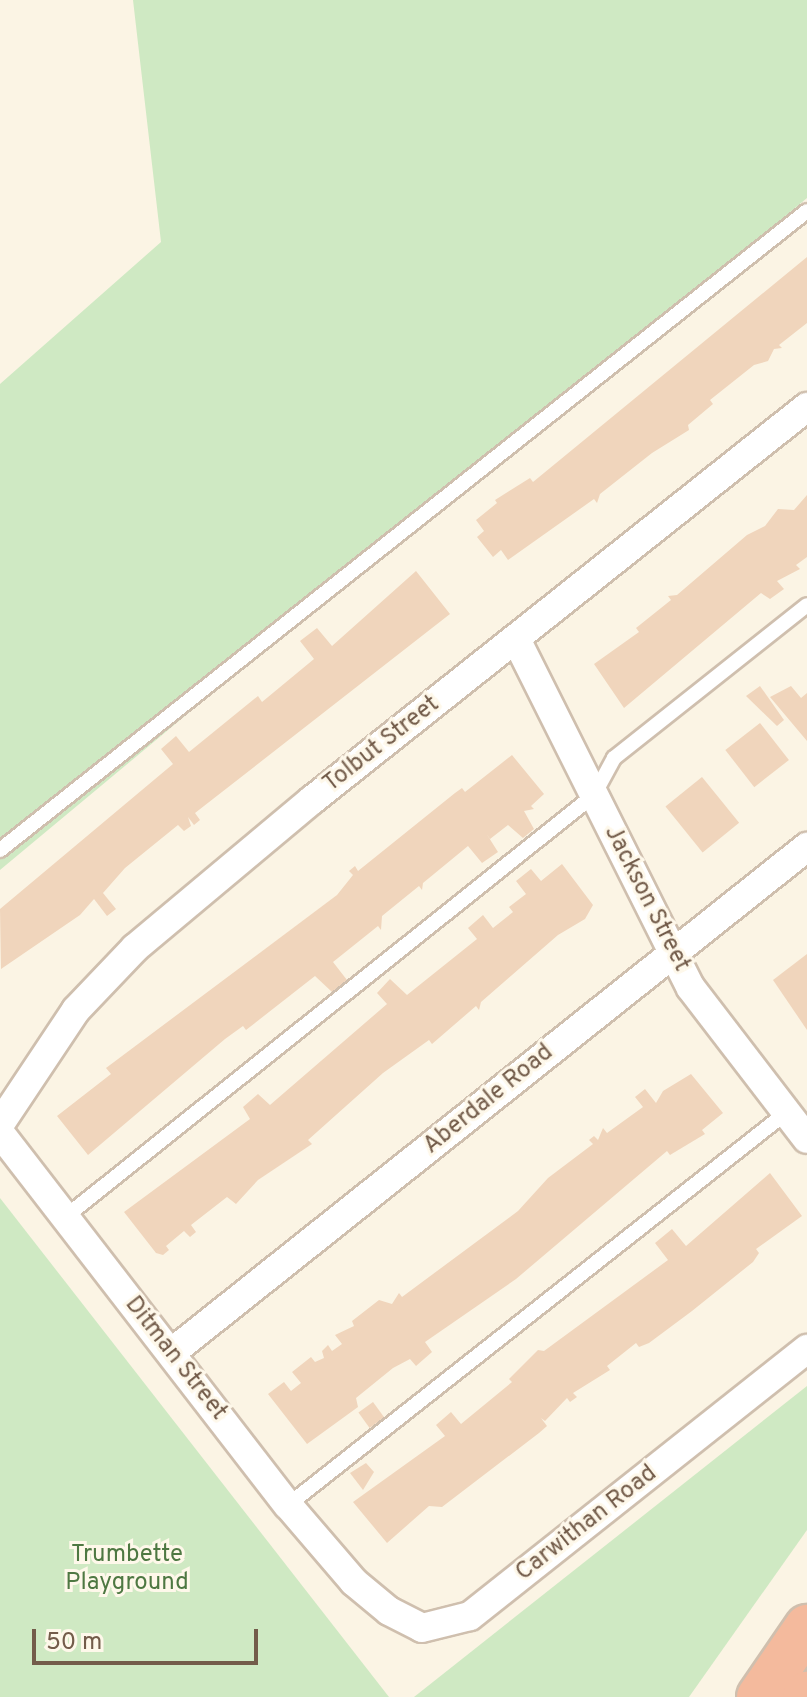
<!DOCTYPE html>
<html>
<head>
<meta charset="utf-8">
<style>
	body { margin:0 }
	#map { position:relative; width:807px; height:1697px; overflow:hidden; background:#fbf4e4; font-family:Overpass,sans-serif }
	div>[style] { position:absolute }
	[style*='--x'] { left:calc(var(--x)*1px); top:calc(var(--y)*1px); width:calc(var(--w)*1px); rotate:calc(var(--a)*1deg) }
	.green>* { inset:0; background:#cfe9c3 }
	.building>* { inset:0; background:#f0d5bc; transform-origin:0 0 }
	.roads { filter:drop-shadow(2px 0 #cfbfae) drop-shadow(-2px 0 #cfbfae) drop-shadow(0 2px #cfbfae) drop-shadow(0 -2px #cfbfae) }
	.service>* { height:14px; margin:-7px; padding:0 7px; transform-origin:7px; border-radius:7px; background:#fff }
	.minor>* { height:28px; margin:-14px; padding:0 14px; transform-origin:14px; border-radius:14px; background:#fff }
	.motorway>* { height:44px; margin:-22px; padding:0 22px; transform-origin:22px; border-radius:22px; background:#f4ba9d }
	span { translate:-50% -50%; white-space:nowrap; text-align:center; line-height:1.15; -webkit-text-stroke:6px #fef8ea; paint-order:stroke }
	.street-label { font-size:24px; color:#735c4a }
	.park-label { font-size:24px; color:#4e7842 }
	.scale { position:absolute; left:32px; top:1629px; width:226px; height:36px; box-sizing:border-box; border:4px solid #735c4a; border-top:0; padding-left:10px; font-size:24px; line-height:28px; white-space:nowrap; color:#735c4a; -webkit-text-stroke:6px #fef8ea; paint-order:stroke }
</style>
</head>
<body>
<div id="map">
	<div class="green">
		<div style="clip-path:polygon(133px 0,807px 0,807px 198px,0 870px,0 384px,161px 242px)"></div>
		<div style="clip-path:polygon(0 1198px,389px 1697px,0 1697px)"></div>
		<div style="clip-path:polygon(807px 1386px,807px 1530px,689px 1697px,414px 1697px)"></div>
	</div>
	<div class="building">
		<div style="clip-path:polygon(807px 257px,807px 323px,779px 345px,782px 348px,774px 349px,768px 361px,754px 365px,710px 400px,713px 404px,688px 425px,689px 430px,652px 453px,600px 494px,597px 503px,594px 499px,508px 560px,501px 550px,493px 557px,477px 537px,484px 531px,476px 520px,497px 503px,495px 500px,530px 478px,533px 482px)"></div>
		<div style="clip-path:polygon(807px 495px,807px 557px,796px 565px,800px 569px,777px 581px,784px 589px,770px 599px,761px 593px,624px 708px,594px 664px,639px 632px,636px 628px,671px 600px,668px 596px,677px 595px,747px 535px,765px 526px,778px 509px,794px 510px)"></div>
		<div style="clip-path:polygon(416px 571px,450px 614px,195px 813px,200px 820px,194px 825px,188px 817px,191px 826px,184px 831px,178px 825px,125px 868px,103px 893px,116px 909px,107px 916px,94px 899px,80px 915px,1px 969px,0 909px,173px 764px,161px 749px,176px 736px,189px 752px,258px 696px,262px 702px,314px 659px,300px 641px,317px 628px,332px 646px)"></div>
		<div style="clip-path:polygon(760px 686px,784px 720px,777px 726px,746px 696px)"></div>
		<div style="clip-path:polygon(791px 686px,801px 698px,807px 693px,807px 741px,770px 697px)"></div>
		<div style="left:760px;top:723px;width:47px;height:44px;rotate:52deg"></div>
		<div style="clip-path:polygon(512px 755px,544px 794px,531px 806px,534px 809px,524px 811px,534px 829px,523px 838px,508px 825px,490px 839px,486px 833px,498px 852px,482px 863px,468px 846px,423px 883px,422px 890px,419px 886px,382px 916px,381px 930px,378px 926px,333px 962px,347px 980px,332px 992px,315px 976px,246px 1030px,243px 1026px,225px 1039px,88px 1155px,57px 1116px,111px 1074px,106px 1068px,337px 895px,353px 875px,349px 871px,355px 866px,358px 871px,455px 793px,462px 788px,465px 792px)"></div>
		<div style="left:702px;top:777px;width:59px;height:47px;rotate:51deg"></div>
		<div style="clip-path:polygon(562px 864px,593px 905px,585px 919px,558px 935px,481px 1002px,479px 1010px,476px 1006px,432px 1044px,429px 1040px,383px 1073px,308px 1140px,312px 1144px,258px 1180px,236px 1204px,227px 1197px,191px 1225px,196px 1232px,190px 1237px,184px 1231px,166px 1246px,169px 1250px,163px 1255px,156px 1253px,124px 1212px,250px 1119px,243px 1107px,258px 1094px,270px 1105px,387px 1004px,377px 993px,390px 979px,407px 995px,477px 939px,468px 928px,483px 915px,493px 928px,513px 912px,509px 907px,526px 894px,516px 881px,531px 869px,541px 881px)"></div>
		<div style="clip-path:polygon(807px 954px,807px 1030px,773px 980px)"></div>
		<div style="clip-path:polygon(691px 1074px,723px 1113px,702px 1130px,705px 1134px,670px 1155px,667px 1151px,516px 1279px,425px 1342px,432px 1352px,416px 1366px,410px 1359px,393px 1368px,356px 1398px,358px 1407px,307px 1444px,268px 1394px,284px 1382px,291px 1391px,301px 1383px,292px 1372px,311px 1357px,315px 1362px,324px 1358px,322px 1351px,328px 1345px,332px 1351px,342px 1344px,335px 1335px,354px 1326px,352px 1321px,379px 1300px,392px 1304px,399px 1293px,402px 1297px,518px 1211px,548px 1178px,593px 1144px,589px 1140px,594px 1136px,598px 1140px,603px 1128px,607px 1133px,643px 1107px,635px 1097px,645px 1089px,656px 1103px,663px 1091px)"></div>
		<div style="clip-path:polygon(770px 1173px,802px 1216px,756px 1249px,759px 1253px,753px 1262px,692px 1311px,649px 1343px,639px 1347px,636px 1343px,607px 1366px,610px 1370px,573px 1393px,577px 1397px,570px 1402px,567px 1398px,545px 1421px,541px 1418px,547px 1426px,539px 1433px,442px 1507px,429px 1506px,387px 1543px,353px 1502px,445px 1436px,436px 1425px,451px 1412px,461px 1424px,512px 1382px,509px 1379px,538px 1350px,544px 1351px,668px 1260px,655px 1243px,672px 1229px,686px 1246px)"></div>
		<div style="left:373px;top:1402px;width:19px;height:18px;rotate:54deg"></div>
		<div style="clip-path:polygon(366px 1463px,374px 1472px,363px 1490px,350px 1473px)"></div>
	</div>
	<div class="roads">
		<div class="service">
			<div style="--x:0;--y:850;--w:1029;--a:-38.37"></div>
			<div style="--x:64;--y:1218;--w:678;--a:-38.59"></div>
			<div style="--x:594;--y:795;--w:42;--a:-61.6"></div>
			<div style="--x:614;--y:758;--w:246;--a:-38.4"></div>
			<div style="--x:288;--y:1505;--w:635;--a:-38.22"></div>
		</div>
		<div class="minor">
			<div style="--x:516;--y:639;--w:390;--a:63.4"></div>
			<div style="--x:691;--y:988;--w:190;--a:52.5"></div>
			<div style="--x:0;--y:1124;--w:137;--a:-56.3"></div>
			<div style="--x:76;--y:1010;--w:86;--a:-46.4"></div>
			<div style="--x:135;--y:948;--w:231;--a:-39.9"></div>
			<div style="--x:312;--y:800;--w:632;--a:-38.45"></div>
			<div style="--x:0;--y:1133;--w:470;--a:52.3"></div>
			<div style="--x:288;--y:1505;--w:101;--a:49.4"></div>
			<div style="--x:354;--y:1582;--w:45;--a:39.6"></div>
			<div style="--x:389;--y:1611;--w:37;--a:27"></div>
			<div style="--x:422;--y:1628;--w:49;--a:-14"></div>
			<div style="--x:470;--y:1616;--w:430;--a:-38.4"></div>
			<div style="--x:171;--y:1353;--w:813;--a:-38.51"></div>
		</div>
		<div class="motorway">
			<div style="--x:759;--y:1697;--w:85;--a:-55.6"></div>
			<div style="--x:805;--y:1697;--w:4;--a:-56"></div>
		</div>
	</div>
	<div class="street-label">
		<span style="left:382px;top:745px;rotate:-38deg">Tolbut Street</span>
		<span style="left:646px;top:899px;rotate:63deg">Jackson Street</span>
		<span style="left:489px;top:1100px;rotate:-39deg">Aberdale Road</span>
		<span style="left:175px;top:1359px;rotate:52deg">Ditman Street</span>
		<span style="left:587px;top:1524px;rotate:-38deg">Carwithan Road</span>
	</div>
	<div class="park-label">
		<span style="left:127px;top:1570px">Trumbette<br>Playground</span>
	</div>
	<div class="scale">50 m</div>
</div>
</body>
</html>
